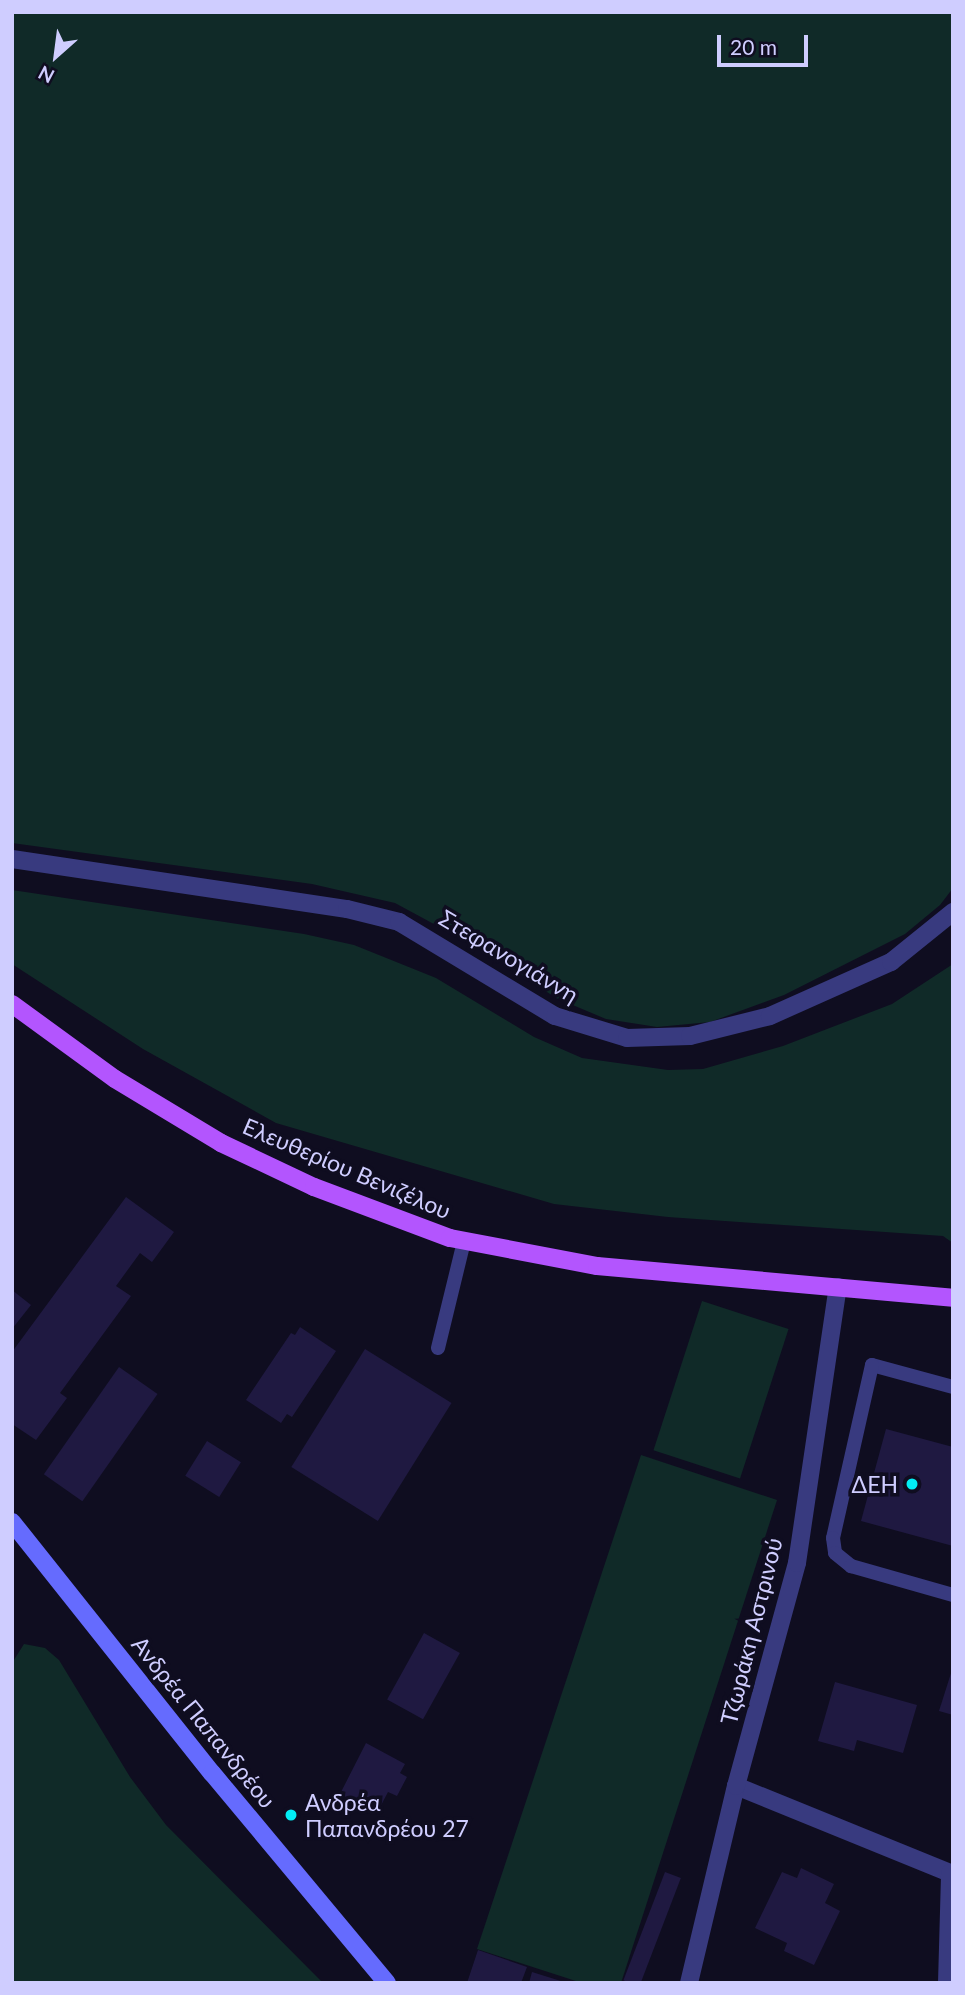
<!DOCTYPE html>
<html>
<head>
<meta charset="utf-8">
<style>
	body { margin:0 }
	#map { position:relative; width:965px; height:1995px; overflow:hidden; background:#0f0d20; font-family:Lato,sans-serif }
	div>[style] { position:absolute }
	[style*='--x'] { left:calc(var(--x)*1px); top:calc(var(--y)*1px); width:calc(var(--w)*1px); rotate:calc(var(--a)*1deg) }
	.green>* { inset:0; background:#102a28; transform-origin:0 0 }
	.building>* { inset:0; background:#1f1941; transform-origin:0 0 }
	.service>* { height:14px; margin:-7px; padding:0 7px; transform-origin:7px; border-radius:7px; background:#383a7f }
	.minor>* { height:18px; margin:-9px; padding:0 9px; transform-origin:9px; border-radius:9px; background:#383a7f }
	.tertiary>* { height:18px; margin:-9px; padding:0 9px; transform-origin:9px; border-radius:9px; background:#383a7f }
	.secondary>* { height:18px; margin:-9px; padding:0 9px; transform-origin:9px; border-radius:9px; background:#656bfe }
	.primary>* { height:18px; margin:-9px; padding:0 9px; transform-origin:9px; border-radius:9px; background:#b355fe }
	.dots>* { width:19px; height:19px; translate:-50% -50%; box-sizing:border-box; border:4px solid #0f0d20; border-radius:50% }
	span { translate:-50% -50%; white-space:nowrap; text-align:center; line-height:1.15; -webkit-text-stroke:7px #0f0d20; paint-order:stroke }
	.street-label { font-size:23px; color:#cfcdff }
	.poi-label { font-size:23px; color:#cfcdff }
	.right { translate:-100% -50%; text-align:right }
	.left { translate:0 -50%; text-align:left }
	.frame { position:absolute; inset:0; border:14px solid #cfcdff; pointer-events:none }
	.north { position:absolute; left:21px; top:21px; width:70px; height:70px; -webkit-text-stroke:5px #0f0d20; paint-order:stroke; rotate:208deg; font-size:19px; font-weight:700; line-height:28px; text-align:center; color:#cfcdff }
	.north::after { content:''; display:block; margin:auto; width:24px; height:32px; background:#cfcdff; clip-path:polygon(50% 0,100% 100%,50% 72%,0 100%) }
	.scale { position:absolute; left:717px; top:35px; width:91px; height:32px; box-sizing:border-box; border:4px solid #cfcdff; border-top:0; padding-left:9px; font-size:21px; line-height:24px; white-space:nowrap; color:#cfcdff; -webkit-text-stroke:5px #0f0d20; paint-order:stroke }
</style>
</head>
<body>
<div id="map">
	<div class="green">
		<div style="clip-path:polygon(12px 12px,953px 12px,953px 888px,940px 905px,905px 934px,784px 995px,710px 1022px,657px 1027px,606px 1019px,556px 998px,493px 956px,395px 903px,312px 884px,12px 843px)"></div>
		<div style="clip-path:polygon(12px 890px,304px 934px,354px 945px,436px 978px,534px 1037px,582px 1058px,668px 1070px,703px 1069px,783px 1046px,892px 1004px,953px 964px,953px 1243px,943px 1236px,668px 1217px,554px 1204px,276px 1123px,143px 1049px,12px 964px)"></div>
		<div style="left:702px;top:1301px;width:91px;height:157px;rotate:18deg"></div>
		<div style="clip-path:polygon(641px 1455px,777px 1500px,621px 1983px,582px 1983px,477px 1949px)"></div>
		<div style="clip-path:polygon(24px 1644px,45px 1648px,59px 1660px,130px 1777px,166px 1825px,323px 1983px,12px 1983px,12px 1663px)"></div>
	</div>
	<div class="building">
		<div style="clip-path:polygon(126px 1197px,174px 1232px,152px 1262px,140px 1253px,116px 1286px,131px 1296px,60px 1393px,67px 1398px,36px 1440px,12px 1424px,12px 1352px)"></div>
		<div style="clip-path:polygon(12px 1290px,31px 1305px,12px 1329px)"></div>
		<div style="clip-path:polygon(300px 1327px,336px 1351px,292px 1417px,287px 1414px,281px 1423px,246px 1400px,291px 1333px,295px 1335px)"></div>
		<div style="left:365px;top:1349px;width:102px;height:139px;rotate:32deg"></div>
		<div style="left:119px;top:1367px;width:47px;height:131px;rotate:35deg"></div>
		<div style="clip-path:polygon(886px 1429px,953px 1447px,953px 1546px,861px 1521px)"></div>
		<div style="left:207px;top:1441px;width:40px;height:41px;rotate:32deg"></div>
		<div style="left:424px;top:1633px;width:41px;height:76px;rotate:29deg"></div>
		<div style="clip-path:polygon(952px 1670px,953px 1670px,953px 1715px,939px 1711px)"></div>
		<div style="clip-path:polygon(835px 1682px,917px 1705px,903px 1753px,857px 1740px,854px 1751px,818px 1741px)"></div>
		<div style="clip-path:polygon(366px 1743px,405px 1764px,400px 1773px,407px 1777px,397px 1796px,388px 1792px,377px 1813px,340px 1794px)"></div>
		<div style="clip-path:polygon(801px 1868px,834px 1884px,825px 1903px,840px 1911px,814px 1965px,784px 1951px,787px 1943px,755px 1928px,782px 1872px,797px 1878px)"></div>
		<div style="left:665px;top:1872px;width:17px;height:116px;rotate:21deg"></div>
		<div style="clip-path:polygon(478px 1950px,527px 1967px,521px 1983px,467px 1983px)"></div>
		<div style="clip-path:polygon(532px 1972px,564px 1982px,564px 1983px,529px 1983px)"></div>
	</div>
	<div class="service">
		<div style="--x:438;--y:1348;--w:110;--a:-76.3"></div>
		<div style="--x:953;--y:1387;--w:84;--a:-164.8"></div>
		<div style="--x:872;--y:1365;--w:177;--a:102.7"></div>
		<div style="--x:833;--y:1538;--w:15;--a:82"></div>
		<div style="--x:835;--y:1553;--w:21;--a:39"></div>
		<div style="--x:851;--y:1566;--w:106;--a:15.9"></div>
	</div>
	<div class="minor">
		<div style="--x:736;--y:1786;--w:234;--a:22.1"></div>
		<div style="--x:689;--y:1983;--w:203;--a:-76.6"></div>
		<div style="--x:736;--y:1786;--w:231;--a:-74.7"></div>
		<div style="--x:797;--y:1563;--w:279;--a:-81.6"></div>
		<div style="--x:947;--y:1983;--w:110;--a:-88.4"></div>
	</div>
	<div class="tertiary">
		<div style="--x:12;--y:859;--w:339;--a:8.5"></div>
		<div style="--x:347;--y:909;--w:54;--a:14"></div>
		<div style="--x:399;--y:922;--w:182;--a:31.1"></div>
		<div style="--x:555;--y:1016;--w:75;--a:17"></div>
		<div style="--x:627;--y:1038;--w:63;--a:-1.8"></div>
		<div style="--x:690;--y:1036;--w:82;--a:-14"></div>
		<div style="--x:770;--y:1016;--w:133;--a:-24.1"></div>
		<div style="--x:891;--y:962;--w:80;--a:-38.9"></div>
	</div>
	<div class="secondary">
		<div style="--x:12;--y:1522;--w:321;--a:51.5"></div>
		<div style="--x:212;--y:1773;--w:273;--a:50.2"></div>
	</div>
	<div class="primary">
		<div style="--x:12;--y:1004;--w:127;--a:36.1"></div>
		<div style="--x:115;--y:1079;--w:124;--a:31.1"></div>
		<div style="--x:221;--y:1143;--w:103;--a:25.3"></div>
		<div style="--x:314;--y:1187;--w:145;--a:20.6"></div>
		<div style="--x:450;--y:1238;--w:150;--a:10.8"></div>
		<div style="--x:597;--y:1266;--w:357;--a:5.1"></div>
	</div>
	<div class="dots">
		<div style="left:912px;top:1484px;background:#02edf5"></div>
		<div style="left:291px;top:1815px;background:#02edf5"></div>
	</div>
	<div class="street-label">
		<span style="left:509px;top:956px;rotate:31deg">Στεφανογιάννη</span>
		<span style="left:347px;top:1168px;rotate:23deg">Ελευθερίου Βενιζέλου</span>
		<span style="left:751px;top:1631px;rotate:-76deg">Τζωράκη Αστρινού</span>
		<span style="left:204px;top:1722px;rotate:51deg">Ανδρέα Παπανδρέου</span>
	</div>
	<div class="poi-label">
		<span class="right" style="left:898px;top:1484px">ΔΕΗ</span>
		<span class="left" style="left:305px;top:1815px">Ανδρέα<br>Παπανδρέου 27</span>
	</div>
	<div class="frame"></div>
	<div class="north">N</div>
	<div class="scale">20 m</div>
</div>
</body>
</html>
